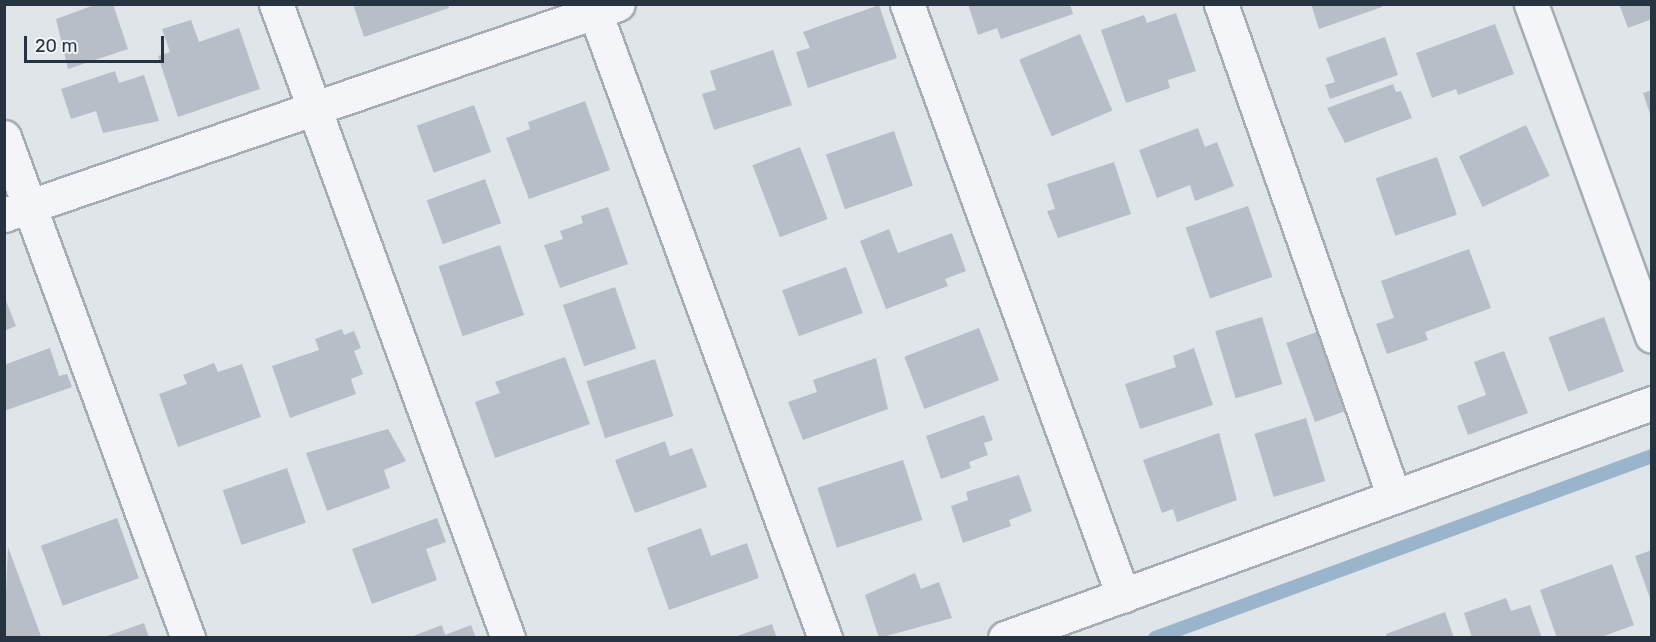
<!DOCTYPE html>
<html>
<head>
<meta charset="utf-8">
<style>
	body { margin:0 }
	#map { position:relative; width:1656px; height:642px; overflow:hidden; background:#e0e5ea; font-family:Rubik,sans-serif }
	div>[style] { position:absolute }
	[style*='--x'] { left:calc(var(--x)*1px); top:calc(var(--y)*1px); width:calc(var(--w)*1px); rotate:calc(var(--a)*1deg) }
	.stream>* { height:14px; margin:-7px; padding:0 7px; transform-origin:7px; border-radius:7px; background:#9ab4cb }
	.building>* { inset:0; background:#b7bec7; transform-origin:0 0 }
	.roads { filter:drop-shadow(2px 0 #a5acb4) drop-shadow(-2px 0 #a5acb4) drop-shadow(0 2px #a5acb4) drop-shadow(0 -2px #a5acb4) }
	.street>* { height:33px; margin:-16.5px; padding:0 16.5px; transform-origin:16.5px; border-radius:16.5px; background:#f3f5f8 }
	span { translate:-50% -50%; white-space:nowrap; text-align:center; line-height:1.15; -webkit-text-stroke:6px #f0f3f7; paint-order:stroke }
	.frame { position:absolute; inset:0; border:6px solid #283342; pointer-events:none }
	.scale { position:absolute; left:24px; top:36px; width:140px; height:27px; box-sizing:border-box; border:3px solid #283342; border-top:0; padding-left:8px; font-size:18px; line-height:21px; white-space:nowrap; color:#283342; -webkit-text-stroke:4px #f0f3f7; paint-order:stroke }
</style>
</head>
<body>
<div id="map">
	<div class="stream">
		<div style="--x:1155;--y:638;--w:529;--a:-20.11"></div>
	</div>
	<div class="building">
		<div style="clip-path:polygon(97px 4px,113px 4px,128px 49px,68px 69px,56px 19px)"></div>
		<div style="clip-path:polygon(353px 4px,448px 4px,449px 8px,364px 37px)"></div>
		<div style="clip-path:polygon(968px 4px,1070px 4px,1073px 14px,1001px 39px,997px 28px,978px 35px)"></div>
		<div style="clip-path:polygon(1311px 4px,1381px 4px,1382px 7px,1319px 29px)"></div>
		<div style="clip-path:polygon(1619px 4px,1652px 4px,1652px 19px,1628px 28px)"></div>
		<div style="clip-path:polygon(879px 5px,897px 58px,808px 88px,796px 52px,810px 48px,803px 32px)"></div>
		<div style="clip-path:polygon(1176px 13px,1196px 71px,1168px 80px,1170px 88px,1126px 103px,1101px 30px,1144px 15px,1147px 23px)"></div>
		<div style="clip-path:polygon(191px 20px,199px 42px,239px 28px,260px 89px,178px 117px,158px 56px,170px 52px,162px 29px)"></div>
		<div style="clip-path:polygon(1495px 24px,1514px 74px,1458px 95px,1456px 89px,1432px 98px,1416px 53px)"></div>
		<div style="left:1080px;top:34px;width:83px;height:66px;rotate:67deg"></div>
		<div style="clip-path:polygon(1385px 37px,1398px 75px,1330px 99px,1325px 85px,1335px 82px,1326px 58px)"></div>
		<div style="clip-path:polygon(773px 50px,792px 105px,714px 130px,702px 94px,716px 90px,710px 71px)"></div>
		<div style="clip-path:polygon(115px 71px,119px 83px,144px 75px,159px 121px,103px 133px,96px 111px,71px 119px,61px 89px)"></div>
		<div style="clip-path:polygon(1393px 84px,1396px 92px,1401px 91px,1412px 118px,1345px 143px,1327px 108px)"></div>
		<div style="clip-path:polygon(1652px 90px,1652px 117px,1651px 117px,1643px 93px)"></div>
		<div style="clip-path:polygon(585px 101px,610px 170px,529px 199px,506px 138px,530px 129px,528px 122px)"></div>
		<div style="left:474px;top:105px;width:50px;height:61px;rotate:70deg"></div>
		<div style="left:1526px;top:125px;width:56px;height:74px;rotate:65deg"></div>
		<div style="clip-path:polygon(1198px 128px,1205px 147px,1217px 142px,1234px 186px,1195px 201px,1190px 185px,1157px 198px,1139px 150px)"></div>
		<div style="left:894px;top:131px;width:58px;height:72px;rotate:71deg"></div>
		<div style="left:800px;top:147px;width:77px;height:51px;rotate:69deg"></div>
		<div style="left:1437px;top:157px;width:61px;height:65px;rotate:71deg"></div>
		<div style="clip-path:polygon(1114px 162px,1131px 214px,1058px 238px,1047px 211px,1055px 209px,1047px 184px)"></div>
		<div style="left:485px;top:179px;width:47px;height:62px;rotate:70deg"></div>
		<div style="left:1248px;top:206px;width:75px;height:66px;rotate:71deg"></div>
		<div style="clip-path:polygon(608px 207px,628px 264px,560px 288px,544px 245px,563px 239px,560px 231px,583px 223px,581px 216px)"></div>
		<div style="clip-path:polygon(889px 229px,898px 253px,952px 233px,966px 271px,945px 279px,948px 286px,886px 309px,860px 241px)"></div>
		<div style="left:500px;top:245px;width:74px;height:65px;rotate:71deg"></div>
		<div style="clip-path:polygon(1469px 249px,1491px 308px,1425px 332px,1428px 340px,1387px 354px,1376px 324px,1394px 318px,1381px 281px)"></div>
		<div style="left:846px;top:267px;width:49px;height:68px;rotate:70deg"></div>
		<div style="left:615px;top:287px;width:65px;height:55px;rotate:71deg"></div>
		<div style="clip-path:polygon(4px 296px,16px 326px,4px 331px)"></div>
		<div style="left:1262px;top:317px;width:70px;height:49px;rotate:73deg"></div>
		<div style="left:1604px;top:317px;width:58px;height:59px;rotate:70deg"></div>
		<div style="left:979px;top:328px;width:56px;height:80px;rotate:69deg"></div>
		<div style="clip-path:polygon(342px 329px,344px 335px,354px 331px,361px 348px,354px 351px,363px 374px,351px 379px,356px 394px,290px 418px,272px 366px,319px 350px,315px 339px)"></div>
		<div style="left:1322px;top:330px;width:84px;height:38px;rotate:70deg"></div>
		<div style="clip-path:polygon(50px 348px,59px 376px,67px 374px,72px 387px,4px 411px,4px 365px)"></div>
		<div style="clip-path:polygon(1194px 348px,1213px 405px,1140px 429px,1125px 384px,1176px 367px,1173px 356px)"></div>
		<div style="clip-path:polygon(1504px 351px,1528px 413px,1468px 435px,1457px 406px,1486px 395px,1474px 362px)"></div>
		<div style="clip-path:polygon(565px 357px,590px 424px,495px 458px,475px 402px,500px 393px,495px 382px)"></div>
		<div style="clip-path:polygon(876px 358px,888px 409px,803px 440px,788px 402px,817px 392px,813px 380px)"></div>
		<div style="left:655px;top:359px;width:60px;height:72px;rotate:72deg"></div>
		<div style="clip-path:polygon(214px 363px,218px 372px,242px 364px,261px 417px,178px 447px,159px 394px,187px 384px,183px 375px)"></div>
		<div style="clip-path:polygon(984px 415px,993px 440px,984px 443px,988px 455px,969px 462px,971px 468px,941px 479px,926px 436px)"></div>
		<div style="left:1306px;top:418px;width:66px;height:54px;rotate:73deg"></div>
		<div style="clip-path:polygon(388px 429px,406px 461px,384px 470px,390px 488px,327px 511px,306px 453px)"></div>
		<div style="clip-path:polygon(1219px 433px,1237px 500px,1177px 522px,1173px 509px,1162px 513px,1143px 460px)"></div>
		<div style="clip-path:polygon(665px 441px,670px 456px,692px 448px,707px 487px,635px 513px,615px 460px)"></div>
		<div style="left:903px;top:460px;width:63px;height:90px;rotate:72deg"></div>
		<div style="left:287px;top:468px;width:58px;height:68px;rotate:71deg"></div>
		<div style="clip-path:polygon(1019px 475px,1032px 511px,1009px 520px,1011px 526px,963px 543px,951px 506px,968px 500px,966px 492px)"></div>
		<div style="left:117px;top:518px;width:64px;height:81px;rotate:70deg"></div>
		<div style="clip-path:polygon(437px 518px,446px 542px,426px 549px,437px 580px,372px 604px,352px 549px)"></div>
		<div style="clip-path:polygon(701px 528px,711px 556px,747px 543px,759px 578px,669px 610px,647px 548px)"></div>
		<div style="clip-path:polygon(8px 547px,41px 636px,37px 638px,4px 638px)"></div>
		<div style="clip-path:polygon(1652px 550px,1652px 600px,1651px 601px,1635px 556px)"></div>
		<div style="clip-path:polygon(1612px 564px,1634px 625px,1599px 638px,1557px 638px,1540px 590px)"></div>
		<div style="clip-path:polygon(915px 573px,921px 589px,939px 582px,952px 618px,879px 638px,865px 595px)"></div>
		<div style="clip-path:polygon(1506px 598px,1511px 611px,1530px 605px,1542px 638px,1472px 638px,1464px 613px)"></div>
		<div style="clip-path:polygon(1445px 612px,1454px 638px,1387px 638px,1386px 634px)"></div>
		<div style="clip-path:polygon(144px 623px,149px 638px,104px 638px,104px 637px)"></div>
		<div style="clip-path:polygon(772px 624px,777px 638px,734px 638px,734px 637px)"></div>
		<div style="clip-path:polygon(442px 625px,445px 635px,471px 625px,476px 638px,408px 638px)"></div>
	</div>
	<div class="roads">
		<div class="street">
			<div style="--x:276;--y:4;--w:675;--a:69.9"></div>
			<div style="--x:907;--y:4;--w:630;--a:69.95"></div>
			<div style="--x:1221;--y:4;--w:522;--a:70.66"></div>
			<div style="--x:1531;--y:4;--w:353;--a:70"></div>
			<div style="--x:595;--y:12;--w:667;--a:69.83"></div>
			<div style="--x:4;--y:137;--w:534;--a:69.83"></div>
			<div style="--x:4;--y:215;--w:649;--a:-18.97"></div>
			<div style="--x:1005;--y:638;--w:688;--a:-19.96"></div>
		</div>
	</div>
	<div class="frame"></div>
	<div class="scale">20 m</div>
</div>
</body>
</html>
